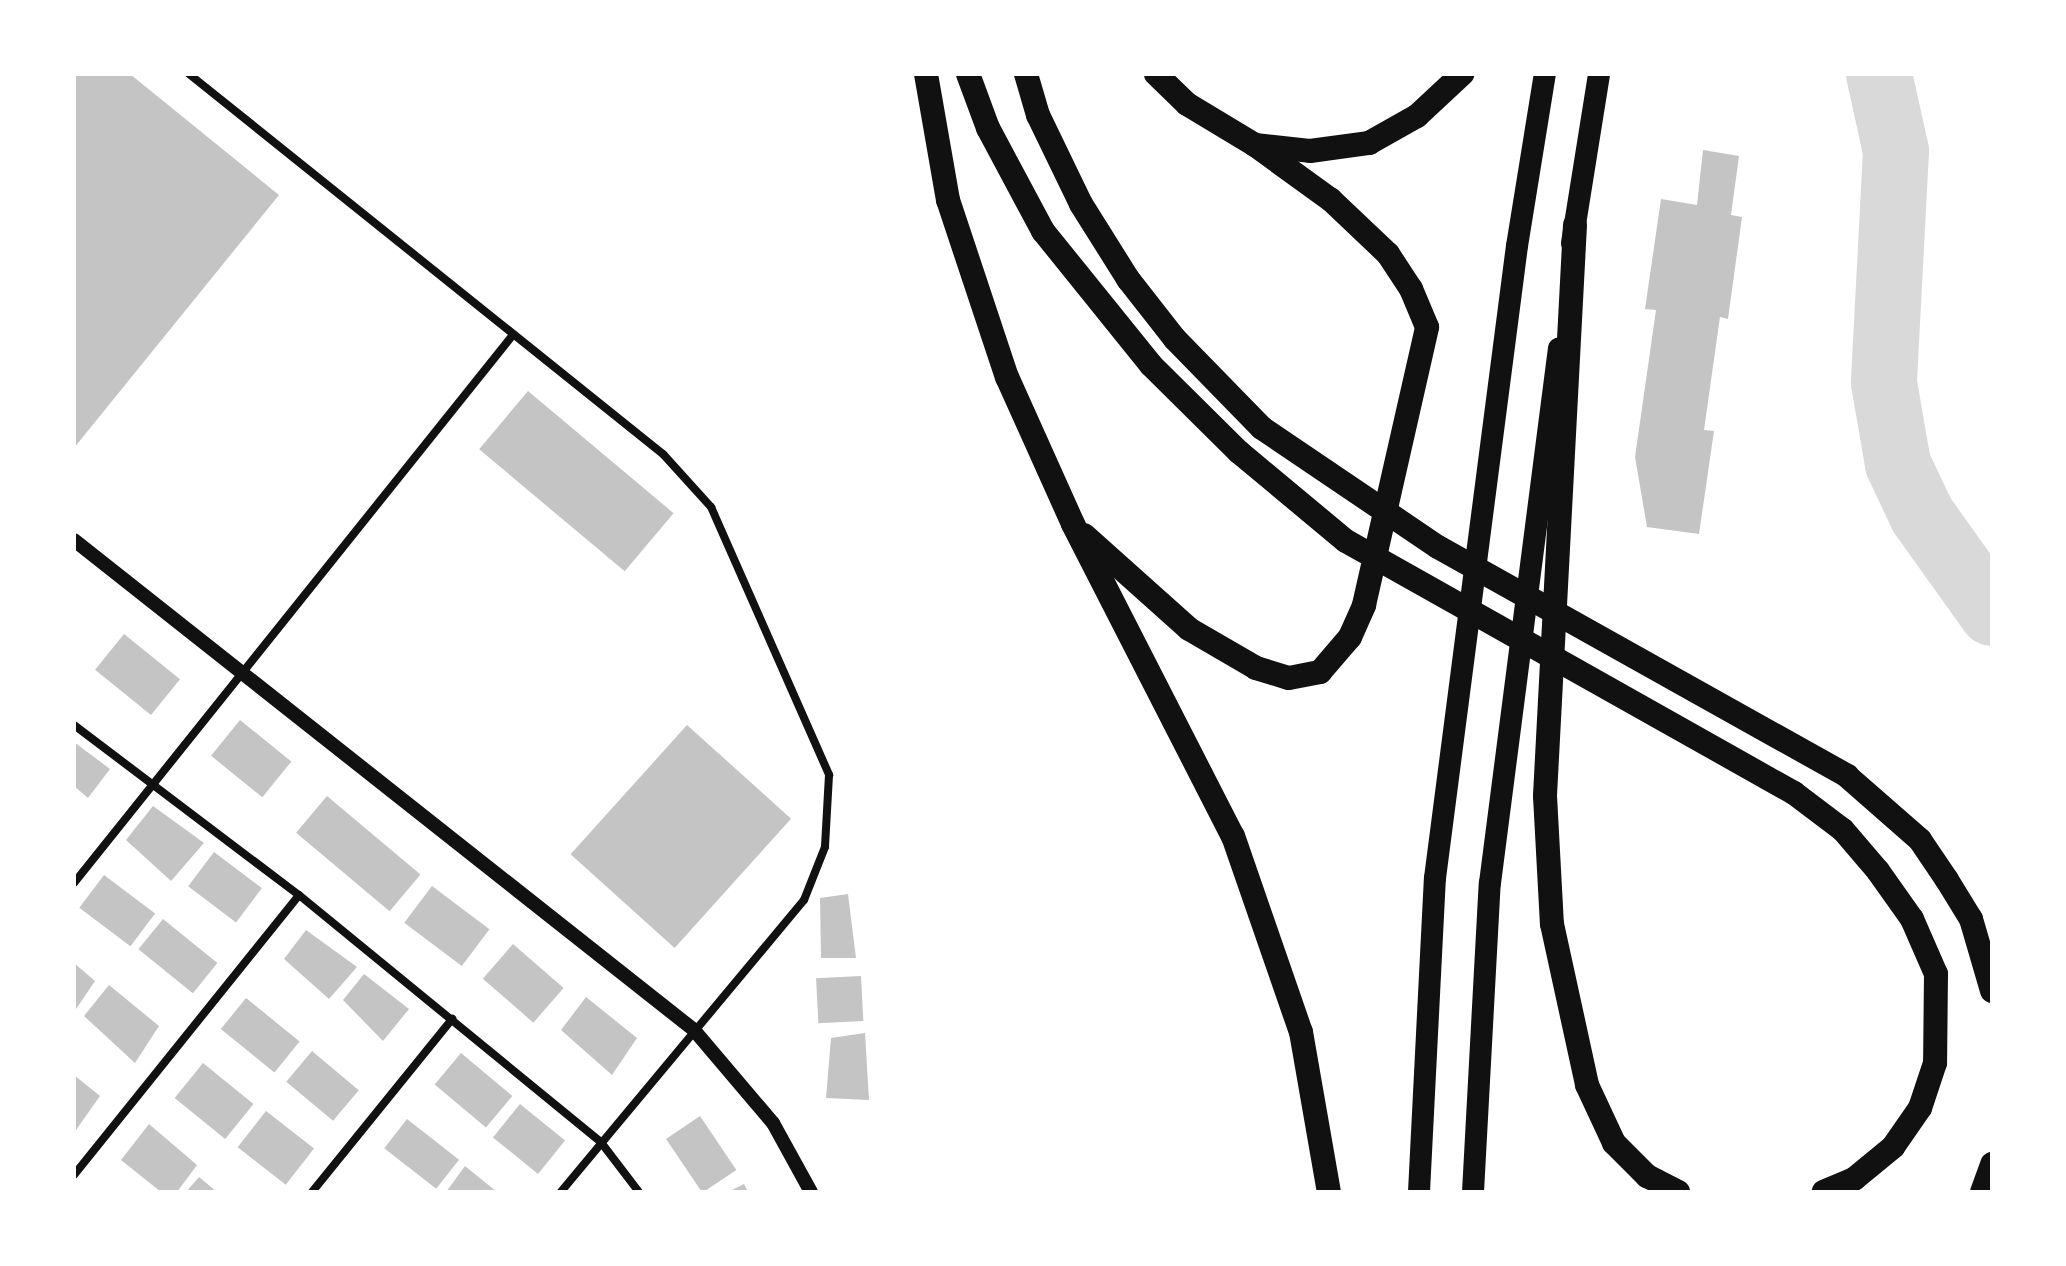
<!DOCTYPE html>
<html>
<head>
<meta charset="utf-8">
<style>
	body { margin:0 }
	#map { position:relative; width:2066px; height:1266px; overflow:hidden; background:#fff; font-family:Rubik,sans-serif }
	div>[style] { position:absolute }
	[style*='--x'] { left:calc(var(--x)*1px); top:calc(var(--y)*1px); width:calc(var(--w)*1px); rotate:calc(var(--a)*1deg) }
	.river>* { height:66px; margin:-33px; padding:0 33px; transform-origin:33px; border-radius:33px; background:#d9d9d9 }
	.building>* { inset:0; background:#c4c4c4; transform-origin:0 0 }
	.minor>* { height:8px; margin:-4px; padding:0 4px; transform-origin:4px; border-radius:4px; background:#111 }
	.tertiary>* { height:14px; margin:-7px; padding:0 7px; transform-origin:7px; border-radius:7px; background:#111 }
	.trunk>* { height:22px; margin:-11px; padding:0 11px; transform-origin:11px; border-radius:11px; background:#111 }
	.motorway>* { height:24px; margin:-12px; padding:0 12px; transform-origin:12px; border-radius:12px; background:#111 }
	span { translate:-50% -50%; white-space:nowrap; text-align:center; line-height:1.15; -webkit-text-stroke:7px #fff; paint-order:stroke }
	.frame { position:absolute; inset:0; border:76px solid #fff; pointer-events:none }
</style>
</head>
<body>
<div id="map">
	<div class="river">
		<div style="--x:1879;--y:74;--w:79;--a:77.6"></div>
		<div style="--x:1896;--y:151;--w:232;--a:93"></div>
		<div style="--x:1884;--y:383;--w:82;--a:80.2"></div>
		<div style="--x:1898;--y:464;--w:56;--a:64.8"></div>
		<div style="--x:1922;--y:515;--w:120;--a:54.5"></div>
	</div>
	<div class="building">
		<div style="clip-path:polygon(74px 74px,130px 74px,279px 195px,74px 448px)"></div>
		<div style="clip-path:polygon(1703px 150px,1739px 156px,1731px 215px,1742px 217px,1728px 319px,1720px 317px,1704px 430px,1714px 431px,1699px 534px,1647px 527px,1635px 457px,1656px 310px,1645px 309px,1661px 199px,1697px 205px)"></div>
		<div style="left:528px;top:391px;width:190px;height:76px;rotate:40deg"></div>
		<div style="left:124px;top:634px;width:72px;height:46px;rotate:39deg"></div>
		<div style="left:240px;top:720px;width:66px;height:46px;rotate:39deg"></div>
		<div style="left:687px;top:725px;width:140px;height:174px;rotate:42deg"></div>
		<div style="clip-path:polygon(74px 742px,110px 769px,88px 798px,74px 786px)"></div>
		<div style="left:327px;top:796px;width:122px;height:48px;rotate:40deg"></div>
		<div style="clip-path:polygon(153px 806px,204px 843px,171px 881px,126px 840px)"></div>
		<div style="left:214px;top:852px;width:60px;height:43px;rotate:37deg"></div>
		<div style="left:104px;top:875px;width:64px;height:41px;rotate:37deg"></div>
		<div style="left:432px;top:886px;width:72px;height:46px;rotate:37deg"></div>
		<div style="clip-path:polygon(848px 894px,856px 958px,821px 958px,820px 898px)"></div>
		<div style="left:163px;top:919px;width:70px;height:39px;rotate:39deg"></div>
		<div style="clip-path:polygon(306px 930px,357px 967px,329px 999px,284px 959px)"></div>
		<div style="left:513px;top:944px;width:67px;height:46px;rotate:41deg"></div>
		<div style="clip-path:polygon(74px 963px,95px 981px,74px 1012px)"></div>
		<div style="clip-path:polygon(364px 974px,409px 1009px,383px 1041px,343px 1000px)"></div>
		<div style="left:861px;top:976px;width:45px;height:45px;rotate:87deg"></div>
		<div style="clip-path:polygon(109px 985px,159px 1026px,135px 1063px,84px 1016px)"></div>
		<div style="clip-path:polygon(586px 997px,637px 1038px,612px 1075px,561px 1030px)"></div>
		<div style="left:246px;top:998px;width:69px;height:40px;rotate:39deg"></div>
		<div style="clip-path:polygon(865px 1033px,869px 1100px,826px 1098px,831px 1038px)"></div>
		<div style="left:312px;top:1051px;width:61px;height:40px;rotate:40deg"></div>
		<div style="left:461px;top:1053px;width:67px;height:41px;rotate:40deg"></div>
		<div style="left:203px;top:1063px;width:65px;height:45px;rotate:39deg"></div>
		<div style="clip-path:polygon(74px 1075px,100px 1096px,76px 1130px,74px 1128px)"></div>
		<div style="left:520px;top:1104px;width:58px;height:43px;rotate:39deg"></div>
		<div style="left:266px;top:1111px;width:61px;height:46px;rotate:38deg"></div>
		<div style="left:700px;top:1116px;width:65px;height:41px;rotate:56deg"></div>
		<div style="left:407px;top:1119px;width:66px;height:37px;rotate:38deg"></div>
		<div style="clip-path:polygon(149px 1124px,197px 1165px,177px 1192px,161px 1192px,121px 1160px)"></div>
		<div style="clip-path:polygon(465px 1166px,497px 1192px,446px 1192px)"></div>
		<div style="clip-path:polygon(199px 1177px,217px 1192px,186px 1192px)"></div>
		<div style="clip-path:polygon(744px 1184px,748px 1192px,728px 1192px)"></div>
	</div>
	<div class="minor">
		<div style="--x:189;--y:74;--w:608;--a:38.72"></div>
		<div style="--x:663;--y:454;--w:72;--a:47.8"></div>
		<div style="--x:711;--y:507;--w:293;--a:66.2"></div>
		<div style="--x:829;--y:775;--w:72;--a:93.2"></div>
		<div style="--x:825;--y:847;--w:57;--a:111.6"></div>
		<div style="--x:804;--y:900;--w:380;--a:129.8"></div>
		<div style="--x:74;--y:725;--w:282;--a:37.1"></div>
		<div style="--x:299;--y:895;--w:389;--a:39.3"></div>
		<div style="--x:600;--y:1141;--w:64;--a:52.6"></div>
		<div style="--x:74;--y:883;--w:701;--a:-51.31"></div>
		<div style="--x:74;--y:1175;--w:359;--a:-51.2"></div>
		<div style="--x:312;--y:1192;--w:223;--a:-51"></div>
	</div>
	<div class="tertiary">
		<div style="--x:74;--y:540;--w:790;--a:38.32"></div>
		<div style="--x:694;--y:1030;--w:122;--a:49.7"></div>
		<div style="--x:773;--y:1123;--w:79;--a:61.2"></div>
	</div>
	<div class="trunk">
		<div style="--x:1572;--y:243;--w:171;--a:-80.9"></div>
		<div style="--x:1419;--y:1192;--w:314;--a:-87.1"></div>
		<div style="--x:1435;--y:878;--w:637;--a:-82.61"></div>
		<div style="--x:1517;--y:246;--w:174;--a:-80.8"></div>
		<div style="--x:1473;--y:1192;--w:309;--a:-86.9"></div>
		<div style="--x:1490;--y:883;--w:539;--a:-82.65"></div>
	</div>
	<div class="motorway">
		<div style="--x:926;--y:74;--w:128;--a:80.1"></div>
		<div style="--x:948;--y:200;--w:187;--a:71.6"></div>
		<div style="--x:1007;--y:377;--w:161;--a:65.8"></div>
		<div style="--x:1073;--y:524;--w:351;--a:62.9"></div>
		<div style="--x:1233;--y:836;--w:207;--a:70.9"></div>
		<div style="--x:1301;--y:1032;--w:162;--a:80.1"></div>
		<div style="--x:968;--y:74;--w:58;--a:69.7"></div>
		<div style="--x:988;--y:128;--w:117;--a:61.9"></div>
		<div style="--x:1043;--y:231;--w:172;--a:51.1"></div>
		<div style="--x:1151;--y:365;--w:124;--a:44.7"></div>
		<div style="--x:1239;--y:452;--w:139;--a:39.8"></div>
		<div style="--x:1346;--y:541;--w:514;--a:29.36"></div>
		<div style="--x:1794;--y:793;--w:61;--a:37.1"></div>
		<div style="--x:1843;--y:830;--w:54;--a:49.5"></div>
		<div style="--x:1878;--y:871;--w:59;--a:54.7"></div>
		<div style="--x:1912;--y:919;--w:60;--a:66.4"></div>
		<div style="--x:1936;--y:974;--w:89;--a:90.6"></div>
		<div style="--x:1935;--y:1063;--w:47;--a:108.4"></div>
		<div style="--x:1920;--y:1108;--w:47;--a:124.7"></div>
		<div style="--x:1893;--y:1147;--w:50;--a:140.6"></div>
		<div style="--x:1854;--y:1179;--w:33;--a:157"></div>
		<div style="--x:1026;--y:74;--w:43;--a:73.7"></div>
		<div style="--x:1038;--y:115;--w:99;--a:64.2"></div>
		<div style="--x:1081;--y:204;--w:89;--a:57.9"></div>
		<div style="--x:1128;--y:279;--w:76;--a:51.9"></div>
		<div style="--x:1175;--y:339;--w:124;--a:45.7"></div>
		<div style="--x:1262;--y:428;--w:212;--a:34.1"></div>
		<div style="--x:1438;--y:547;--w:469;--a:29.2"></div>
		<div style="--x:1847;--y:776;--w:97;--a:41.2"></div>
		<div style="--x:1920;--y:840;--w:48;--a:56"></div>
		<div style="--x:1947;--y:880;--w:46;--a:58.4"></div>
		<div style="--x:1971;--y:919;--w:75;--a:73.7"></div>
		<div style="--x:1156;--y:74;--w:43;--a:44.1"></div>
		<div style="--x:1187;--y:104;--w:79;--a:31.1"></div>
		<div style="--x:1255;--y:145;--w:55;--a:6.2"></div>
		<div style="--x:1310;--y:151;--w:60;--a:-7.7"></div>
		<div style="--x:1369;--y:143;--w:55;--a:-29.4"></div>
		<div style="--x:1417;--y:116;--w:62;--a:-43"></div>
		<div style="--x:1575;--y:225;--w:572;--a:93.01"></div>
		<div style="--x:1545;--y:796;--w:128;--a:86.9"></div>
		<div style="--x:1552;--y:924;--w:165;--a:77.7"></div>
		<div style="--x:1587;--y:1085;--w:64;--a:65"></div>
		<div style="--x:1614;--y:1143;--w:47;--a:45"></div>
		<div style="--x:1647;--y:1176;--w:35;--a:27"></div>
		<div style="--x:1084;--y:535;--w:141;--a:41.8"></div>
		<div style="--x:1189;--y:629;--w:78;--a:30.2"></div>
		<div style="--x:1256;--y:668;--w:34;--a:17"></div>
		<div style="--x:1289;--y:678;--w:32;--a:-11"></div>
		<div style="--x:1320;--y:672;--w:46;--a:-49.4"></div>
		<div style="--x:1350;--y:637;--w:35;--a:-66"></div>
		<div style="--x:1364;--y:605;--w:285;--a:-77.2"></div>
		<div style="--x:1427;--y:327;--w:41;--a:-112.8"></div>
		<div style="--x:1411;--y:289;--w:42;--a:-123.3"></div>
		<div style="--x:1388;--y:254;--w:79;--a:-136.5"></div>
		<div style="--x:1331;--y:200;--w:94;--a:-144.1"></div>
		<div style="--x:1982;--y:1192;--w:30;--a:-70"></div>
	</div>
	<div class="frame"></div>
</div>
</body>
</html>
